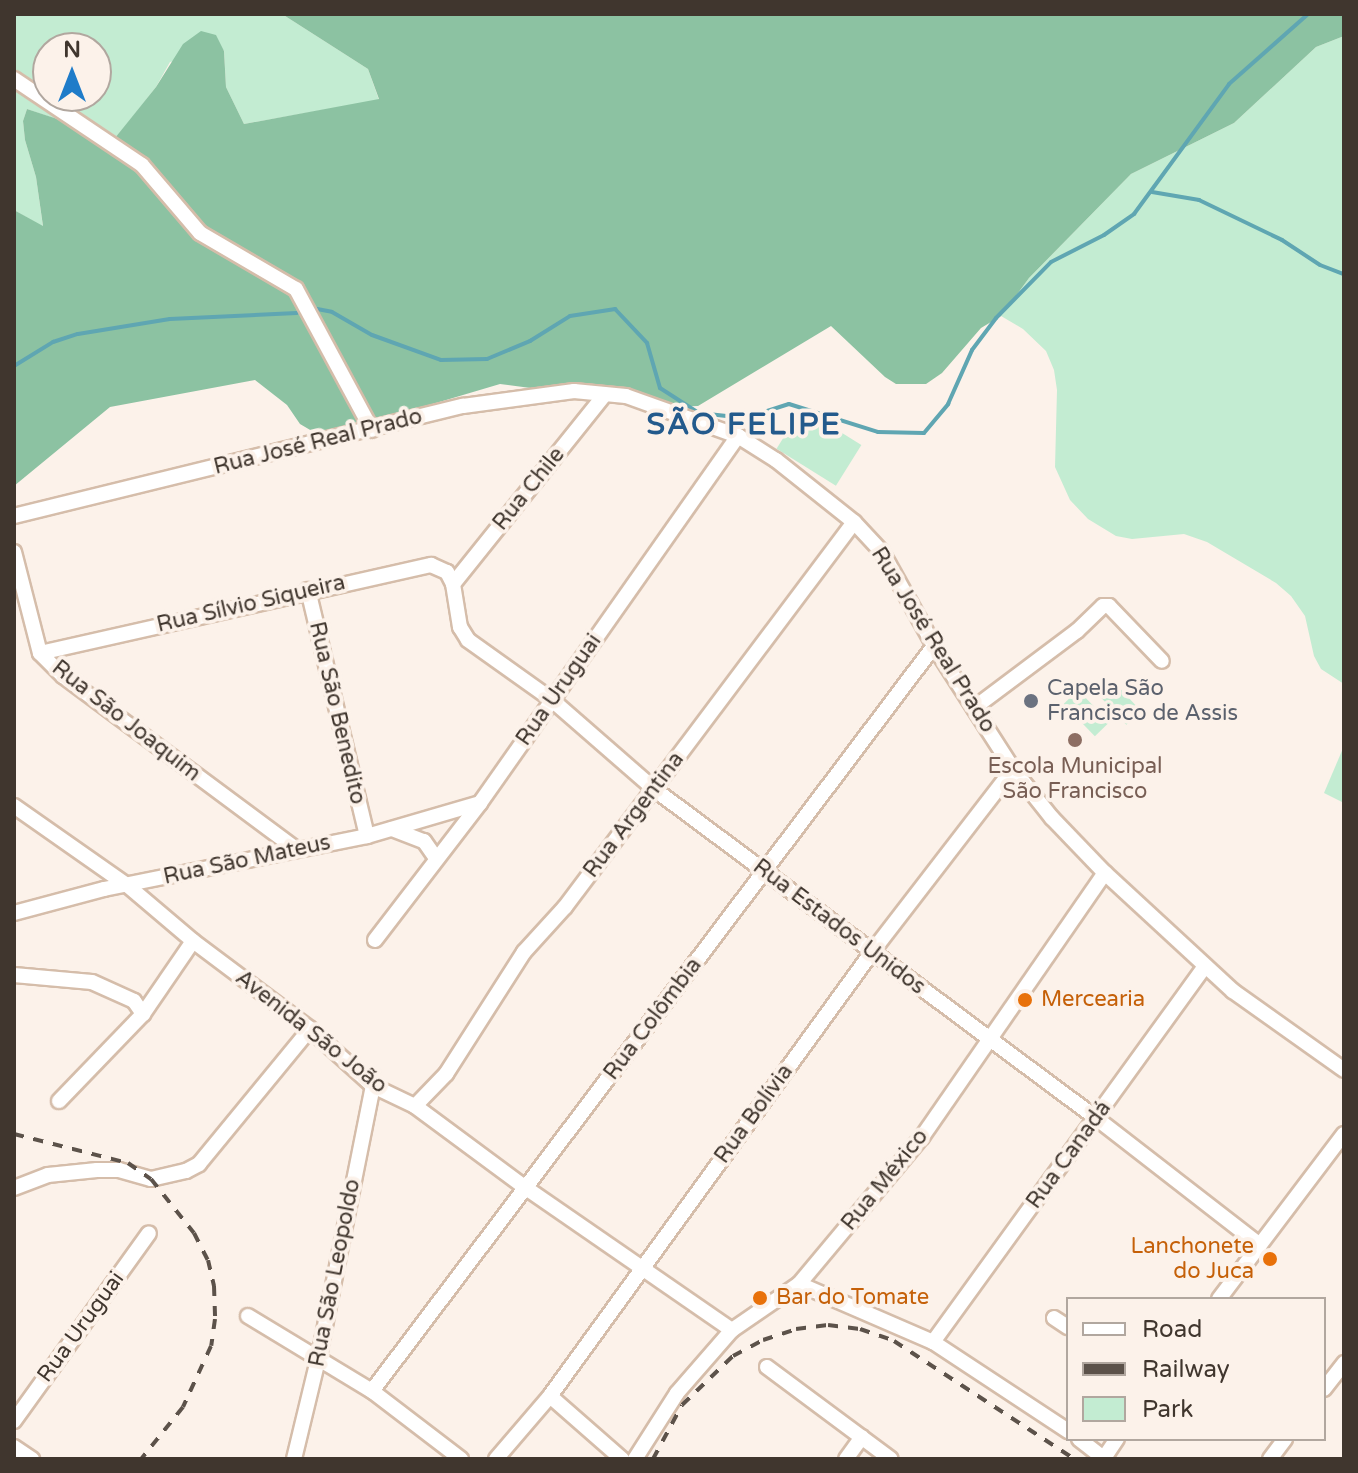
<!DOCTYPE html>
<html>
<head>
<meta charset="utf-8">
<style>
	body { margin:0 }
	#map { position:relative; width:1358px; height:1473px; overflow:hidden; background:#fcf2ea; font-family:"Varela Round",sans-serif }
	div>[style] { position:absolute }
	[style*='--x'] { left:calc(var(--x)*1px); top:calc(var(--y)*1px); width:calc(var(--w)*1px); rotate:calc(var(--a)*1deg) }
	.green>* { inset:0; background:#c3ecd2; transform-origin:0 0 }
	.forest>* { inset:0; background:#8cc2a2 }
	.stream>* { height:4px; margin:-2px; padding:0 2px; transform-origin:2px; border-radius:2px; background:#5fa6b2 }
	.roads { filter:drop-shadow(2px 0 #d5bdaa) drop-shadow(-2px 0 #d5bdaa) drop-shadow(0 2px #d5bdaa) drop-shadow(0 -2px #d5bdaa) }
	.minor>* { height:14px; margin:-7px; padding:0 7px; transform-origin:7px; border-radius:7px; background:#fff }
	.rail>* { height:4px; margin-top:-2px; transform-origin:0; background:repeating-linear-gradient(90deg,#5c524a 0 10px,transparent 0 20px) }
	.dots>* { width:22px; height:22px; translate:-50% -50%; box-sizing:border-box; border:4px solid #fcf2ea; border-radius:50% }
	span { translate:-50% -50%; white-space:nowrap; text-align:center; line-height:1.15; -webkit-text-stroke:8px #fcf2ea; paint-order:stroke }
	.street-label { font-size:22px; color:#40362e }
	.worship-label { font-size:22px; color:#5b616d }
	.left { translate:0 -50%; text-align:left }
	.education-label { font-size:22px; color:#785e54 }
	.food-label { font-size:22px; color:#c56008 }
	.right { translate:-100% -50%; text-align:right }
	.district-label { font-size:30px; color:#235a8c; font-weight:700; letter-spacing:2px }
	.frame { position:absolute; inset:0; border:16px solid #40362e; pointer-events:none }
	.legend { position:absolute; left:1066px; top:1297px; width:260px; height:144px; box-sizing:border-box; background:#fcf2ea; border:2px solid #b1a79f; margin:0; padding:10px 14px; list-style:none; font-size:24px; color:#40362e }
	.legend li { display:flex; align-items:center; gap:16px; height:40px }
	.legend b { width:40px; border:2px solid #b1a79f }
	.north { position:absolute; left:32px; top:32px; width:80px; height:80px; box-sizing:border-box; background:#fcf2ea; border:2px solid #b1a79f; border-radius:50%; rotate:0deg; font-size:22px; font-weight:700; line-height:32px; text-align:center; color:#40362e }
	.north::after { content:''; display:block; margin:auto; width:28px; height:36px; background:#1f7cc9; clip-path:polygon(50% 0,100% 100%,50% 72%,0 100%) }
</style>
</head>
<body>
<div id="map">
	<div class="green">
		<div style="clip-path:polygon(evenodd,14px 14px,282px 14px,368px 69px,379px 100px,244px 124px,226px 87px,224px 50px,170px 62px,156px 87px,115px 139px,27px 109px,23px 121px,25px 140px,36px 177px,43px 227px,14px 210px,14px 14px,48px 48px,96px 48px,96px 96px,48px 96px,48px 48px)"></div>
		<div style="clip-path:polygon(1344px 36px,1344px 684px,1321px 669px,1314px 656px,1305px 616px,1291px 596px,1276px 583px,1207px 542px,1184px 534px,1132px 539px,1116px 536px,1088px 519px,1070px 500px,1055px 467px,1057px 390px,1054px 370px,1046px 351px,1023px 329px,1001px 316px,1029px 278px,1131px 174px,1234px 123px,1316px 47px)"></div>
		<div style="left:802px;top:408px;width:70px;height:48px;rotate:32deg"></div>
		<div style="left:1113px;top:681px;width:41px;height:20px;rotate:47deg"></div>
		<div style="left:1078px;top:690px;width:45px;height:20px;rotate:46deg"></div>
		<div style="clip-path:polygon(1344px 746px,1344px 803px,1324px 793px)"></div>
	</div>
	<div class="forest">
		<div style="clip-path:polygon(282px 14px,1344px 14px,1344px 36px,1316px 47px,1234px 123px,1131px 174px,1029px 278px,1001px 316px,981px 328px,942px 373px,926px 384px,896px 384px,885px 377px,831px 326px,698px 406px,673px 407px,500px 384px,335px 433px,317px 434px,300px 424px,287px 405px,255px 380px,110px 407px,14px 486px,14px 210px,43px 226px,36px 177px,25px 140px,23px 121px,27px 109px,115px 138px,156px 87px,183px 44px,201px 31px,216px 35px,224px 51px,226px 87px,244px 124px,379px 99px,368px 69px)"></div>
	</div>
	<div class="stream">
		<div style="--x:1152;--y:192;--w:48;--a:9.7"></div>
		<div style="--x:1199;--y:200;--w:92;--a:25.7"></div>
		<div style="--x:1282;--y:240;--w:45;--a:33.3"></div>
		<div style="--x:1320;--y:265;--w:26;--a:21"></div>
		<div style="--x:312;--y:308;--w:20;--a:11"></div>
		<div style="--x:332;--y:312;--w:46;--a:29.9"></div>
		<div style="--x:372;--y:335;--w:73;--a:19.9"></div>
		<div style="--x:441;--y:360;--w:46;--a:-1.2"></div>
		<div style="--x:487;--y:359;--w:47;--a:-22.7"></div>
		<div style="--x:530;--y:341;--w:47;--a:-32"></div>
		<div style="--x:570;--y:316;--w:46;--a:-8.8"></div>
		<div style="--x:615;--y:309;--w:47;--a:46.7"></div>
		<div style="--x:647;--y:343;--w:47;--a:73.9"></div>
		<div style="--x:660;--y:388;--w:46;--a:32.7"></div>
		<div style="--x:699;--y:413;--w:46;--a:6.2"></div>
		<div style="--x:745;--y:418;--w:46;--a:-17.7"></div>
		<div style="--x:789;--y:404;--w:93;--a:17.5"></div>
		<div style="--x:878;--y:432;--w:46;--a:1.2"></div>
		<div style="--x:924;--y:433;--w:38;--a:-50"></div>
		<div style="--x:948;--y:404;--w:59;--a:-66"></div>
		<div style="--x:972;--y:350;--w:40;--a:-53"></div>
		<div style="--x:996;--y:318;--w:78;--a:-45.5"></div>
		<div style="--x:1051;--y:262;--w:59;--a:-27"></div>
		<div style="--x:1104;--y:235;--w:37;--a:-35"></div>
		<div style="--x:1134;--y:214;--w:161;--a:-53.8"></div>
		<div style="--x:1229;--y:84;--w:106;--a:-41.5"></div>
		<div style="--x:14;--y:366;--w:46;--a:-31.6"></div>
		<div style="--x:53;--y:342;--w:26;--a:-18"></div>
		<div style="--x:78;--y:334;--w:93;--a:-9.3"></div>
		<div style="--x:170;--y:319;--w:127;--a:-2.7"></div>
	</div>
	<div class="roads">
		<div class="minor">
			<div style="--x:14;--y:79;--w:154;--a:33.9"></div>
			<div style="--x:142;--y:165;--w:89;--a:49.5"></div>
			<div style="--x:200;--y:233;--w:111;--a:30.3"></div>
			<div style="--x:296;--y:289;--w:160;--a:61.7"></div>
			<div style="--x:14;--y:516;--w:462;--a:-13.8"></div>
			<div style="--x:463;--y:406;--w:112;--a:-7.7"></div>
			<div style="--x:574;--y:391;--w:52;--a:5.5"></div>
			<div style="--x:626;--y:396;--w:119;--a:19.7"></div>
			<div style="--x:738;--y:436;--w:45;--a:32.3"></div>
			<div style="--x:776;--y:460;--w:100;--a:38.5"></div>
			<div style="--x:854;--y:522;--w:41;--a:47"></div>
			<div style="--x:882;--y:552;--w:107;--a:61"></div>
			<div style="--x:934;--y:646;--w:146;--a:57.3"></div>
			<div style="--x:1013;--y:769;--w:63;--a:51.5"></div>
			<div style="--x:1052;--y:818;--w:76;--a:46.1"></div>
			<div style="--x:1105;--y:873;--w:174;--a:42.7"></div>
			<div style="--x:1233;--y:991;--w:136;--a:35.4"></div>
			<div style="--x:14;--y:552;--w:104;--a:75.6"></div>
			<div style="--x:40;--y:653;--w:33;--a:45"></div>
			<div style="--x:63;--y:676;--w:292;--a:36.6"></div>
			<div style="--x:453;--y:584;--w:243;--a:-51.3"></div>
			<div style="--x:308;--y:590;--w:253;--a:76.5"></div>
			<div style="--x:40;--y:653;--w:401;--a:-12.7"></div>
			<div style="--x:431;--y:565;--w:17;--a:24"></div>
			<div style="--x:447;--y:572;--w:13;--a:63"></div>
			<div style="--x:453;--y:584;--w:44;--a:80.8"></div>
			<div style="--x:460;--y:627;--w:15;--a:58"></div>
			<div style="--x:468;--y:640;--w:103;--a:35.5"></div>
			<div style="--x:552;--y:700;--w:135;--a:41.1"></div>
			<div style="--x:654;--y:789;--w:551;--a:36.66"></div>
			<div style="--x:1096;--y:1118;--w:207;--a:37.8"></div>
			<div style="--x:974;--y:708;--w:129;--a:-36.8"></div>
			<div style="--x:1077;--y:631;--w:36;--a:-44"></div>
			<div style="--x:1103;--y:606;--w:6;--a:0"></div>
			<div style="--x:1109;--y:606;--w:76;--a:46.1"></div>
			<div style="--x:14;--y:806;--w:138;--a:35"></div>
			<div style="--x:127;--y:885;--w:87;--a:40.3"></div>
			<div style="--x:193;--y:941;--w:146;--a:36.9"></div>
			<div style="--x:310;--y:1029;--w:85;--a:42.1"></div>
			<div style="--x:373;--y:1086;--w:47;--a:25.5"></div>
			<div style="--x:415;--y:1106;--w:138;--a:36.5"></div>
			<div style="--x:526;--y:1188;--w:250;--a:34.6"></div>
			<div style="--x:392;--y:829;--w:34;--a:21"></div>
			<div style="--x:424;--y:841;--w:21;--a:55"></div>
			<div style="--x:14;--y:913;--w:93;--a:-14.9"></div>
			<div style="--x:104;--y:889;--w:268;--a:-11.4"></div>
			<div style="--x:367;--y:836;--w:118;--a:-16.3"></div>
			<div style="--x:375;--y:940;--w:173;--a:-52.5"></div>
			<div style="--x:480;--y:803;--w:449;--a:-54.9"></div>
			<div style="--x:14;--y:975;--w:78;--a:5.1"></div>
			<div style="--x:92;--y:982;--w:46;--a:24.3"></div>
			<div style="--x:134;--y:1001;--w:16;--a:55"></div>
			<div style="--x:59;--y:1101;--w:121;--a:-46"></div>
			<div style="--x:143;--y:1014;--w:88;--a:-55.6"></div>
			<div style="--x:415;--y:1106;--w:45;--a:-45.9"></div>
			<div style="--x:446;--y:1074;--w:145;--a:-57.4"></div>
			<div style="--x:524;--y:952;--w:61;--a:-47.7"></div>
			<div style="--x:565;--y:907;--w:481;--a:-53.1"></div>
			<div style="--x:14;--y:1188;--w:36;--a:-21"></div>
			<div style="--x:48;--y:1175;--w:49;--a:-5.8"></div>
			<div style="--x:97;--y:1170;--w:22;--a:0"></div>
			<div style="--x:119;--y:1170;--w:33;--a:16"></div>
			<div style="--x:151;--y:1179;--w:36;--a:-13"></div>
			<div style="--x:186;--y:1171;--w:15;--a:-28"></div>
			<div style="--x:199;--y:1164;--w:175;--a:-50.6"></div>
			<div style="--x:799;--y:1284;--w:146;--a:23.4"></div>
			<div style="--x:933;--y:1342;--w:162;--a:33.4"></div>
			<div style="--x:1219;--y:1299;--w:207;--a:-52.9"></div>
			<div style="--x:248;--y:1316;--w:145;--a:31.2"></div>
			<div style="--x:372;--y:1391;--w:112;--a:37.4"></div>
			<div style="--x:1054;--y:1318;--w:17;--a:33"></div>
			<div style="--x:933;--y:1342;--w:463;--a:-54.1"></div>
			<div style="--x:767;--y:1367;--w:154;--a:36.6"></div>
			<div style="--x:1324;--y:1389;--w:33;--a:-52"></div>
			<div style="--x:372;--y:1391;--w:933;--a:-52.97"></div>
			<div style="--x:550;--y:1396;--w:96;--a:41.2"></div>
			<div style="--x:14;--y:1421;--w:231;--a:-54.3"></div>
			<div style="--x:1079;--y:1439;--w:33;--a:38"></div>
			<div style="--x:14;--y:1447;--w:22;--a:34"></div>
			<div style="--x:1104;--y:1458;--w:23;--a:-56"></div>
			<div style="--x:294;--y:1459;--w:106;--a:-76.4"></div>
			<div style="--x:319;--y:1356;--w:275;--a:-78.7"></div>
			<div style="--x:496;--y:1459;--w:83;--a:-49.4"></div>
			<div style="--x:550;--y:1396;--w:548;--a:-54.05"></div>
			<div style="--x:872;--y:952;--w:231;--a:-52.4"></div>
			<div style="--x:635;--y:1459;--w:78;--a:-57.5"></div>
			<div style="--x:677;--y:1393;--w:84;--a:-48.9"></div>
			<div style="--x:732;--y:1330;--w:81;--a:-34.5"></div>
			<div style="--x:799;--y:1284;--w:192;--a:-50.1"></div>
			<div style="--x:922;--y:1137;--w:321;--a:-55.3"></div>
			<div style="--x:846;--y:1459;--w:27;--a:-54"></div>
			<div style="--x:1270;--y:1459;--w:25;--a:-53"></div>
		</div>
	</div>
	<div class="rail">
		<div style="--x:14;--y:1134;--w:118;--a:14.3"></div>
		<div style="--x:128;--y:1163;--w:28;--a:35"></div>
		<div style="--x:151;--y:1179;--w:69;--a:51.5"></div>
		<div style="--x:194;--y:1233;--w:30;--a:63"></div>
		<div style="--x:208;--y:1260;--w:27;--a:77"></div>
		<div style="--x:214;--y:1286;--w:33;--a:88"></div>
		<div style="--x:215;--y:1319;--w:27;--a:98"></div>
		<div style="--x:211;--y:1346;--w:67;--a:114.7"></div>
		<div style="--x:183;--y:1407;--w:67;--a:128.9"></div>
		<div style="--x:653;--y:1459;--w:61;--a:-61.8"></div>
		<div style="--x:682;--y:1405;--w:71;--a:-43.9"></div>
		<div style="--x:733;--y:1356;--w:34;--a:-28"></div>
		<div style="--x:763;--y:1340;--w:35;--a:-18"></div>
		<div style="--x:796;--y:1329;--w:32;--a:-7"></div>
		<div style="--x:828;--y:1325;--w:32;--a:7"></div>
		<div style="--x:860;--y:1329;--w:36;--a:19"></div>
		<div style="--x:894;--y:1341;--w:215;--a:33.2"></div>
	</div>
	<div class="dots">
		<div style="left:1031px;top:701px;background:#6b7280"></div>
		<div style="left:1075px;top:740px;background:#8d6e63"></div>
		<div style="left:1025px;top:1000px;background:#e8710a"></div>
		<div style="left:1270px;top:1259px;background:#e8710a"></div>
		<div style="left:760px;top:1298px;background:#e8710a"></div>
	</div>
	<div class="street-label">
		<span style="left:318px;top:442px;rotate:-14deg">Rua José Real Prado</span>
		<span style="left:529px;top:489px;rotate:-51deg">Rua Chile</span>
		<span style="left:251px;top:604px;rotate:-13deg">Rua Sílvio Siqueira</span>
		<span style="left:933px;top:640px;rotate:58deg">Rua José Real Prado</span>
		<span style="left:559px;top:690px;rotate:-55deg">Rua Uruguai</span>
		<span style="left:337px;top:713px;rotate:77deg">Rua São Benedito</span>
		<span style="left:126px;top:721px;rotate:38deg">Rua São Joaquim</span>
		<span style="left:634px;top:815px;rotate:-53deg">Rua Argentina</span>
		<span style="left:247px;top:860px;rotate:-12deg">Rua São Mateus</span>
		<span style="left:839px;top:927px;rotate:37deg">Rua Estados Unidos</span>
		<span style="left:653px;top:1019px;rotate:-53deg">Rua Colômbia</span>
		<span style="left:311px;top:1032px;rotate:38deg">Avenida São João</span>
		<span style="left:754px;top:1114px;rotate:-54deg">Rua Bolívia</span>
		<span style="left:1069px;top:1155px;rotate:-54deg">Rua Canadá</span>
		<span style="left:885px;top:1180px;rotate:-51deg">Rua México</span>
		<span style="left:335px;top:1273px;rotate:-79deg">Rua São Leopoldo</span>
		<span style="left:81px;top:1327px;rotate:-54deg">Rua Uruguai</span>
	</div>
	<div class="worship-label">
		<span class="left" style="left:1047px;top:701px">Capela São<br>Francisco de Assis</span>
	</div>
	<div class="education-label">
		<span style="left:1075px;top:779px">Escola Municipal<br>São Francisco</span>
	</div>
	<div class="food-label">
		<span class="left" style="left:1041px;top:1000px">Mercearia</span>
		<span class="right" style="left:1254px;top:1259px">Lanchonete<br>do Juca</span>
		<span class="left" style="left:776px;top:1298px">Bar do Tomate</span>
	</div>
	<div class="district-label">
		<span style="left:744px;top:425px">SÃO FELIPE</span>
	</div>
	<div class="frame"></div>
	<ul class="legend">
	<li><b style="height:10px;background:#fff"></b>Road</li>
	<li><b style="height:10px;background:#5c524a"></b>Railway</li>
	<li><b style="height:22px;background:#c3ecd2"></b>Park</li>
	</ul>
	<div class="north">N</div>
</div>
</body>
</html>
